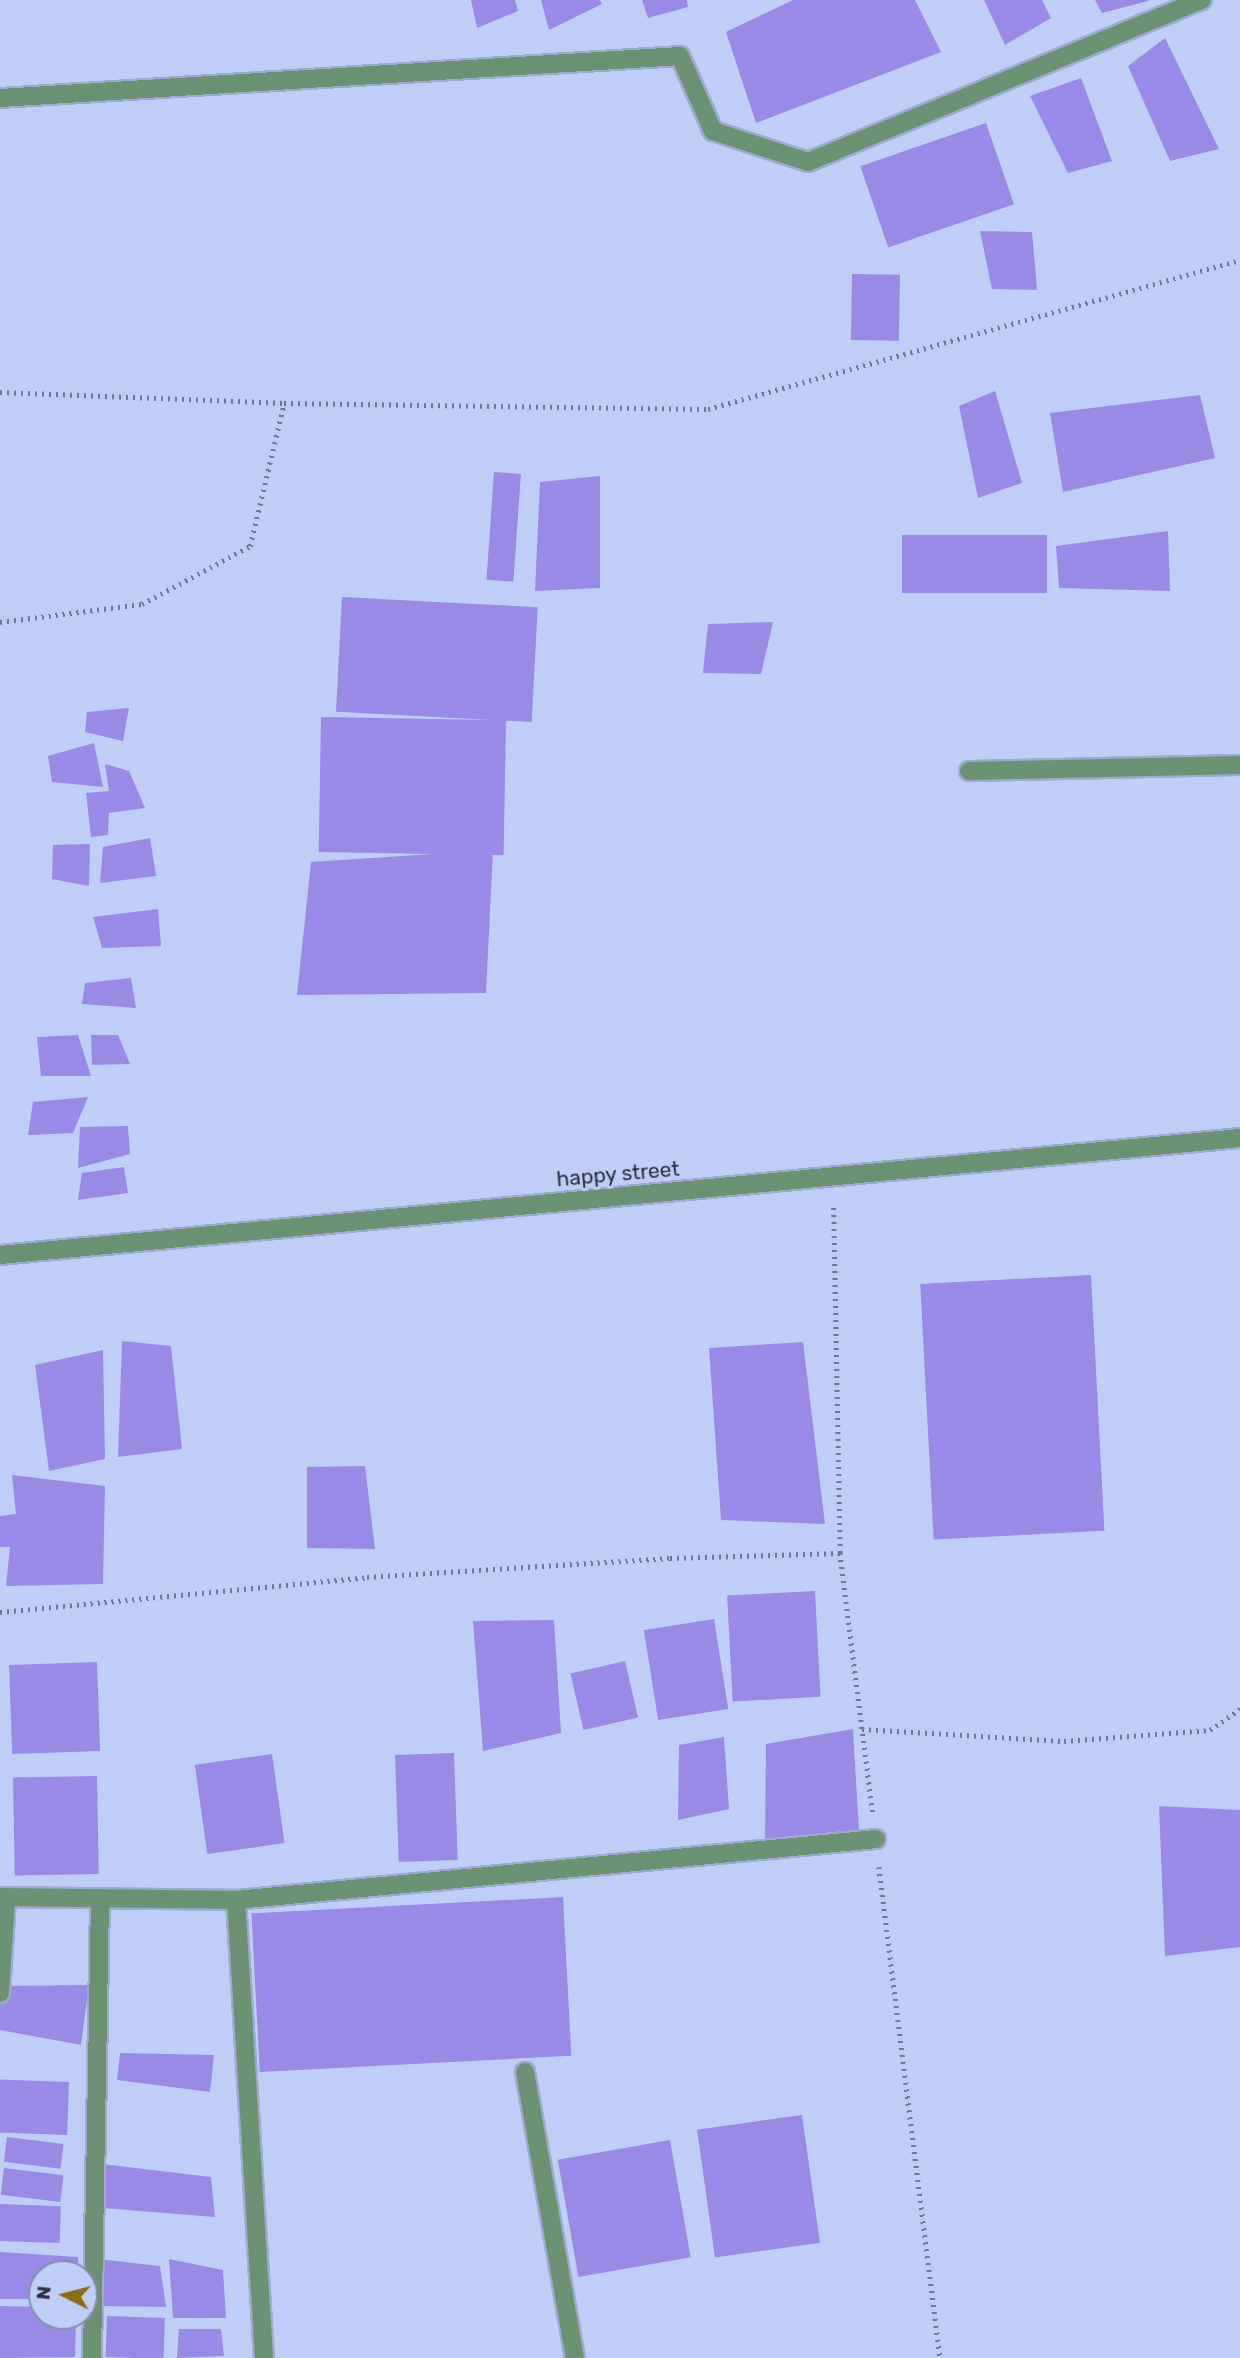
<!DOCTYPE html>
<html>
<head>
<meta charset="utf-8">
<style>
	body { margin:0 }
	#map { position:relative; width:1240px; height:2358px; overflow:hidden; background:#bfcef7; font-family:Rubik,sans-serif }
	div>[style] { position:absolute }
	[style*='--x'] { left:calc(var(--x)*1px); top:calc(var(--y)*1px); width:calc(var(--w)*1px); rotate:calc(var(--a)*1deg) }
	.building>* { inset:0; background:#998ae8; transform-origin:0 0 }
	.path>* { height:4.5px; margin-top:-2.25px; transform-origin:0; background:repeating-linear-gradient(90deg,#6e7894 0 2px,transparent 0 7px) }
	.roads { filter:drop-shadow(2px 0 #9eabcf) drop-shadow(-2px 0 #9eabcf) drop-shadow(0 2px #9eabcf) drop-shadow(0 -2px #9eabcf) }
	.minor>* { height:18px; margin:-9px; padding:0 9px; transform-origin:9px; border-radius:9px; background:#6c9173 }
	span { translate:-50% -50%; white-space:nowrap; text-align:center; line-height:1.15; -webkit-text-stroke:6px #bfcef7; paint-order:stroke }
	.street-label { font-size:21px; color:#292f3f }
	.north { position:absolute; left:28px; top:2260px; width:70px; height:70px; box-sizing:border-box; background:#bfcef7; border:2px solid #838ead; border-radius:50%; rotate:276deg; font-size:19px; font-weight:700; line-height:28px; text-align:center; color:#292f3f }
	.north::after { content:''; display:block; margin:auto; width:24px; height:32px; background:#8a6d0e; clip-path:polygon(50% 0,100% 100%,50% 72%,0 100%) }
</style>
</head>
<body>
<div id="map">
	<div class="building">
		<div style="clip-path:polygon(471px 0,515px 0,518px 11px,477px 28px)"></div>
		<div style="clip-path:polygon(541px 0,600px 0,602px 4px,549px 30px)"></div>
		<div style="clip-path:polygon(642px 0,687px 0,688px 7px,648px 18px)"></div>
		<div style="clip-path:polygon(793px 0,915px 0,941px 52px,756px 123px,726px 32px)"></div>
		<div style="clip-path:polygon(984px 0,1042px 0,1051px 18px,1005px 45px)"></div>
		<div style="clip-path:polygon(1095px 0,1148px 0,1148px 1px,1102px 13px)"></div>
		<div style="clip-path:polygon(1165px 38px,1219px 149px,1170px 161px,1128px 66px)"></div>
		<div style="clip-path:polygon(1081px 78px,1112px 161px,1068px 173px,1030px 96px)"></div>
		<div style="left:986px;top:123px;width:86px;height:133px;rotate:71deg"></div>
		<div style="clip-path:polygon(980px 231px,1032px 232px,1037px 290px,992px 289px)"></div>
		<div style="left:852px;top:274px;width:48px;height:66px;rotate:1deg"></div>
		<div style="clip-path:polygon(995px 391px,1022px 483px,978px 498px,959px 406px)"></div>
		<div style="clip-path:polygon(1200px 395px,1215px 458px,1063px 492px,1050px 413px)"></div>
		<div style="left:494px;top:472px;width:27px;height:108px;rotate:4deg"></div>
		<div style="clip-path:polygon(600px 476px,600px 588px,535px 591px,540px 482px)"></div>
		<div style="clip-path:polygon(1168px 531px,1170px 591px,1059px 588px,1056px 546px)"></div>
		<div style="left:1047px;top:535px;width:58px;height:145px;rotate:90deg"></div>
		<div style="left:342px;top:597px;width:196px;height:115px;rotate:3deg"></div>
		<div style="clip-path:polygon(773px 622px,761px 674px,703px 673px,708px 624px)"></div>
		<div style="clip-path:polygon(129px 708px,123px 741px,85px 732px,87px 712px)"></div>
		<div style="left:321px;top:717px;width:185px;height:135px;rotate:1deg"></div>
		<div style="clip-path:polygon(94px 743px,103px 787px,52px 782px,48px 756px)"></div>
		<div style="clip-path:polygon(105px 764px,129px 771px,145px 808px,109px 813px,108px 835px,91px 837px,86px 793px,109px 791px)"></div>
		<div style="clip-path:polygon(150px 838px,156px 876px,100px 883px,103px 847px)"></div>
		<div style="clip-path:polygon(90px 844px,89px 886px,52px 879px,53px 845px)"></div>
		<div style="clip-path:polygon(493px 850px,486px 993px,297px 995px,311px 862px)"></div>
		<div style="clip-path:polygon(158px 909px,161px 946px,102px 948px,93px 917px)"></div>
		<div style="clip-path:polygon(131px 978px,136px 1008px,82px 1004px,85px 983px)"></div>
		<div style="clip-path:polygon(78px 1035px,91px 1076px,41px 1076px,37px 1037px)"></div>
		<div style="clip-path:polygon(91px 1035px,118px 1035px,130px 1064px,92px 1065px)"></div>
		<div style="clip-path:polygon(88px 1097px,73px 1133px,28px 1135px,33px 1102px)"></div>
		<div style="clip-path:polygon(128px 1126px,130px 1154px,78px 1168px,80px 1127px)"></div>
		<div style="clip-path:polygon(124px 1167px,128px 1193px,78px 1200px,82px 1173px)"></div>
		<div style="left:1091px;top:1275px;width:256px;height:171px;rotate:87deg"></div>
		<div style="clip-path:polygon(122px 1341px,171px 1346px,182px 1449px,118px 1457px)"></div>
		<div style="clip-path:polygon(803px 1342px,825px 1524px,721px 1520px,709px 1348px)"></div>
		<div style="clip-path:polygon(103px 1350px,105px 1459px,49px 1471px,35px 1365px)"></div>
		<div style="clip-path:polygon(365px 1466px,375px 1549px,307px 1548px,307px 1467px)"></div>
		<div style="clip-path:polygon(12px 1475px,105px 1486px,103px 1584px,6px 1586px,10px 1547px,0 1547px,0 1516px,16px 1514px)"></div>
		<div style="left:815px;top:1591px;width:106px;height:88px;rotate:87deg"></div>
		<div style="left:714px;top:1619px;width:91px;height:71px;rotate:81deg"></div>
		<div style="clip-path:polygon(554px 1620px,561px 1733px,483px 1751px,473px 1621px)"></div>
		<div style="left:625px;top:1661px;width:58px;height:56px;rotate:77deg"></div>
		<div style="left:97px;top:1662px;width:89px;height:88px;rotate:88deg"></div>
		<div style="clip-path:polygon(853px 1729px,859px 1832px,765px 1844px,766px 1744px)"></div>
		<div style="clip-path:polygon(724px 1737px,729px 1809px,678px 1820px,679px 1745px)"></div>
		<div style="left:454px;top:1753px;width:107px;height:59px;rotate:88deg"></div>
		<div style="left:272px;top:1754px;width:90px;height:78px;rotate:82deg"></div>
		<div style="left:97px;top:1776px;width:98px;height:84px;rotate:89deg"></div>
		<div style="clip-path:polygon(1159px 1806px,1240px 1810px,1240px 1947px,1165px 1956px)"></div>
		<div style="left:563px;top:1897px;width:159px;height:312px;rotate:87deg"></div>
		<div style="clip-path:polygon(89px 1985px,81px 2045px,0 2030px,0 1986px)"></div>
		<div style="clip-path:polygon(120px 2053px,214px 2055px,210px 2092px,117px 2080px)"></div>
		<div style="left:69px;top:2082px;width:53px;height:69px;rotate:92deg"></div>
		<div style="left:802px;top:2115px;width:129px;height:106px;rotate:82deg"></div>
		<div style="left:7px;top:2137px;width:57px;height:25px;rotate:7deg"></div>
		<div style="left:670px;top:2140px;width:119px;height:114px;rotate:80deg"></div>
		<div style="clip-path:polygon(102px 2164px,211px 2177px,215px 2217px,102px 2208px)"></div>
		<div style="left:4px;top:2168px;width:60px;height:27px;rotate:7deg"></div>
		<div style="left:0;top:2204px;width:61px;height:37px;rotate:2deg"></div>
		<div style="clip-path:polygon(0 2252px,78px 2257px,79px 2274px,42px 2274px,42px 2299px,0 2299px)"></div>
		<div style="clip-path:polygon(98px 2259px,160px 2266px,166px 2307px,99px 2306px)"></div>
		<div style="clip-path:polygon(169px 2259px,223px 2270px,226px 2318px,173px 2318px)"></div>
		<div style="clip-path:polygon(0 2306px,42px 2307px,42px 2316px,76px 2316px,75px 2357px,0 2358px)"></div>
		<div style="left:107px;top:2316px;width:58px;height:41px;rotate:2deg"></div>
		<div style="clip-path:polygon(179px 2329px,221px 2329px,224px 2356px,177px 2358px)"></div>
	</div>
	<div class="path">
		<div style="--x:0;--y:392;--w:284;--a:2.2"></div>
		<div style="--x:284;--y:403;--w:424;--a:0.8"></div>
		<div style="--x:708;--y:409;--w:552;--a:-15.65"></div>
		<div style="--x:0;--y:622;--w:143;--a:-7.2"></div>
		<div style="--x:142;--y:604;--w:123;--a:-28.2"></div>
		<div style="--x:250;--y:546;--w:147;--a:-76.6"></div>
		<div style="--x:840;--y:1553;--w:262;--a:82.8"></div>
		<div style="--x:0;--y:1612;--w:369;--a:-5.4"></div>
		<div style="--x:367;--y:1577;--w:304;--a:-3.6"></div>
		<div style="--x:670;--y:1558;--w:170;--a:-1.7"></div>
		<div style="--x:840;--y:1553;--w:350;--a:-91.1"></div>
		<div style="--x:862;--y:1729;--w:202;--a:3.4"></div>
		<div style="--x:1064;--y:1741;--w:146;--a:-4.3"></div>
		<div style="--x:1210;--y:1730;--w:37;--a:-35"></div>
		<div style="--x:879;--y:1867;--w:495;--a:82.9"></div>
	</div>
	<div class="roads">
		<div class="minor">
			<div style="--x:0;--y:98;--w:681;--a:-3.53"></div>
			<div style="--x:680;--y:56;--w:82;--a:66.3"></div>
			<div style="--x:713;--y:131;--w:100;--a:18.1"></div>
			<div style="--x:808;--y:162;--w:426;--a:-22.4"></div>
			<div style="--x:969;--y:771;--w:271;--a:-1.3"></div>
			<div style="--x:0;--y:1255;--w:1246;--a:-5.39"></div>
			<div style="--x:0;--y:1897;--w:236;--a:0.7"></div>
			<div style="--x:236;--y:1900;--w:643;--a:-5.44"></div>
			<div style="--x:236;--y:1900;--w:459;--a:86.5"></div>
			<div style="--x:0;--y:1993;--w:96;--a:-86.4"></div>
			<div style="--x:525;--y:2072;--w:290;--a:80.1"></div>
			<div style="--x:92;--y:2358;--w:460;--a:-89"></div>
		</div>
	</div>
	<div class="street-label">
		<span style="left:618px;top:1174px;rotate:-5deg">happy street</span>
	</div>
	<div class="north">N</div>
</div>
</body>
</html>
